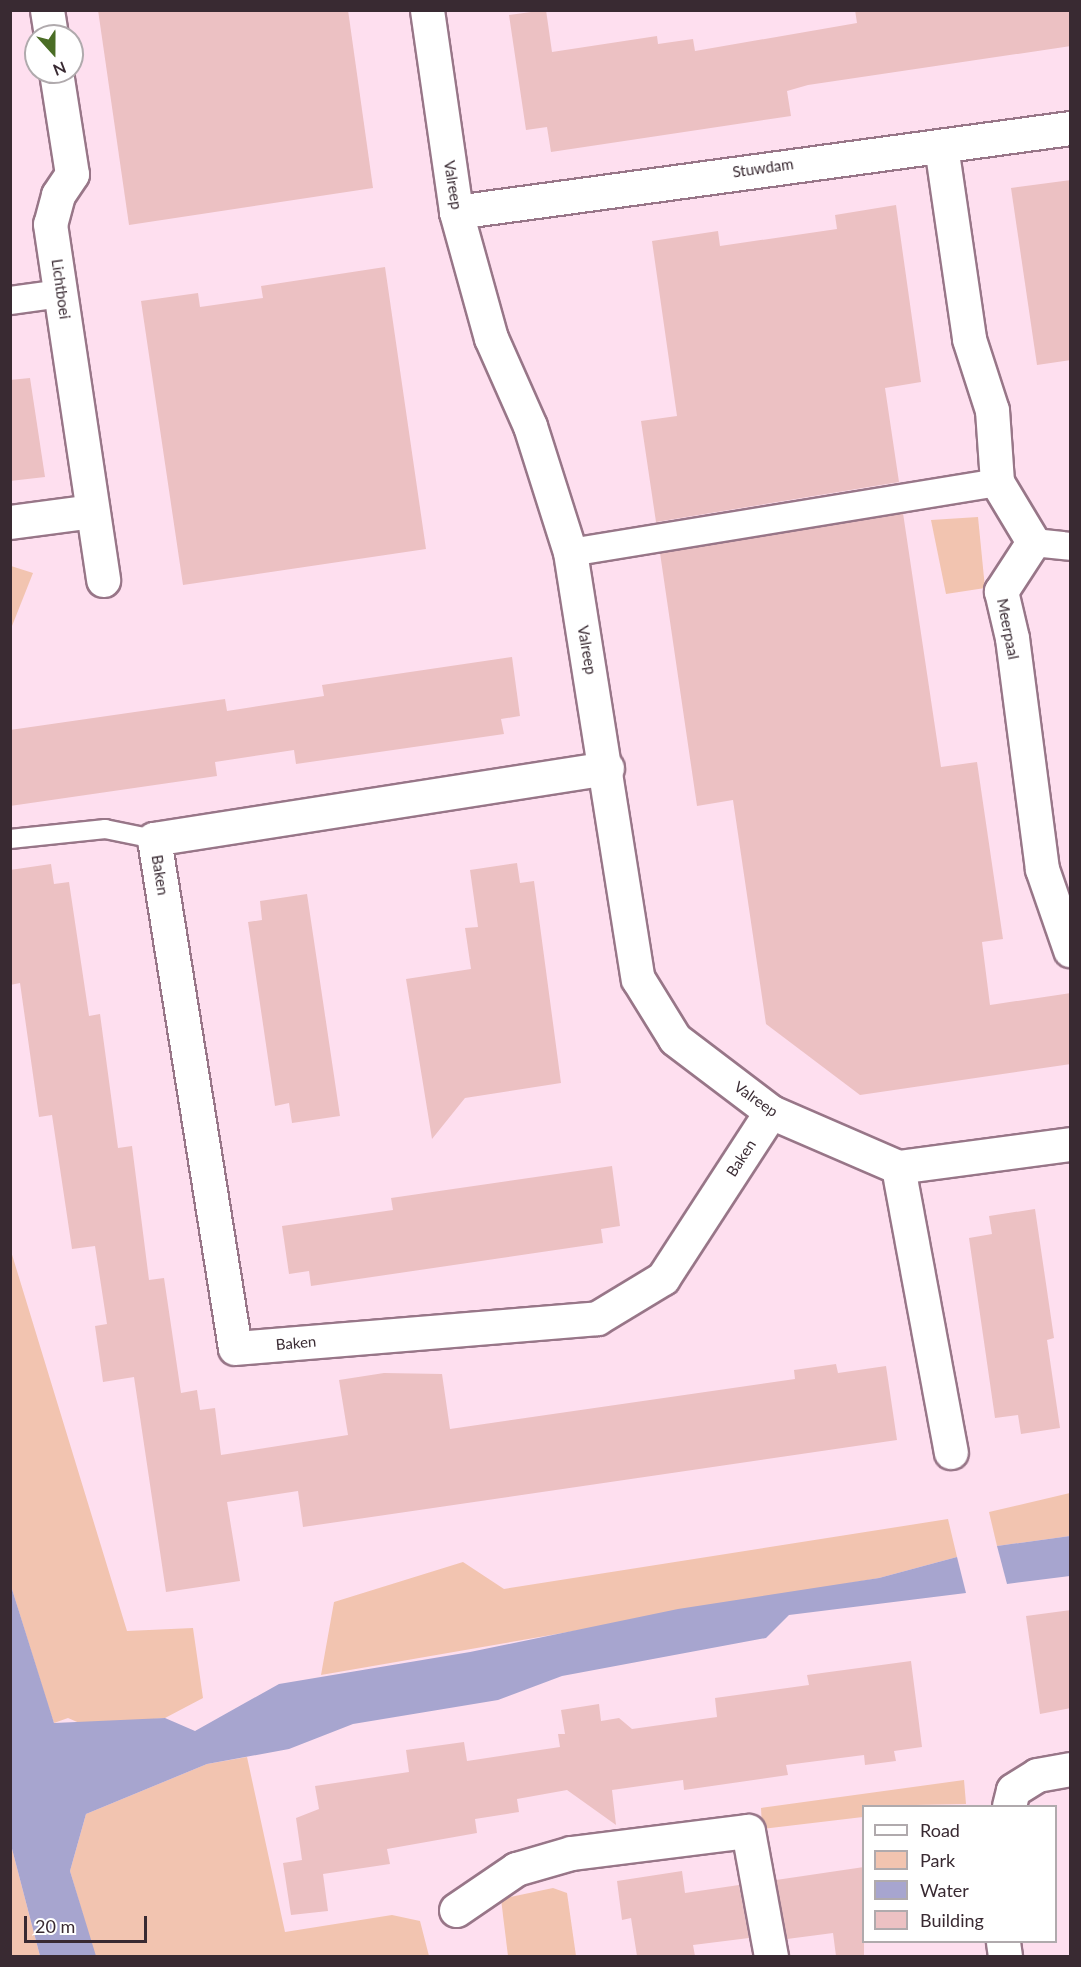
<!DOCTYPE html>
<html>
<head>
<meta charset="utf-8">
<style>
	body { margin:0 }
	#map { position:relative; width:1081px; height:1967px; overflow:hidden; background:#fedfef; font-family:Lato,sans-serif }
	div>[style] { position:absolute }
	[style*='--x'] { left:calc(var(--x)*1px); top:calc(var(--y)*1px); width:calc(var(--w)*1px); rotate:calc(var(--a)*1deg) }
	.green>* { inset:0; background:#f2c4b0 }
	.water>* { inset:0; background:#a7a5cf }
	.building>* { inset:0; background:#ecc1c3 }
	.roads { filter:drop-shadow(2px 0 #987688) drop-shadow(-2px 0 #987688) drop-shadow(0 2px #987688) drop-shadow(0 -2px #987688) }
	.service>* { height:18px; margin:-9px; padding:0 9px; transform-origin:9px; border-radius:9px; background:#fff }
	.pedestrian>* { height:27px; margin:-13.5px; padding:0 13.5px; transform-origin:13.5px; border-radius:13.5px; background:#fff }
	.minor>* { height:33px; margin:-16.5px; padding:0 16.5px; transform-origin:16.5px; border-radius:16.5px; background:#fff }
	span { translate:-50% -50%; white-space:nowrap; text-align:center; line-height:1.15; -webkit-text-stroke:5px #fff; paint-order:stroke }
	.street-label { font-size:15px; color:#392a32 }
	.frame { position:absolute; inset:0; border:12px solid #392a32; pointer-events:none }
	.legend { position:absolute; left:862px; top:1805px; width:195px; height:138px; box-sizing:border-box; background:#fff; border:2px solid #b0aaad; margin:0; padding:8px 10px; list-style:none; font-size:18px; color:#392a32 }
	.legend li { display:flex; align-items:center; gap:12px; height:30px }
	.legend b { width:30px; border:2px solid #b0aaad }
	.north { position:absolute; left:24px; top:24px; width:60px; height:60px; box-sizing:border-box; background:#fff; border:2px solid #b0aaad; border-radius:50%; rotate:159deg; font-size:16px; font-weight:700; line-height:24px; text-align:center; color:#392a32 }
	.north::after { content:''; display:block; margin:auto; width:21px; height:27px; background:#4a6d25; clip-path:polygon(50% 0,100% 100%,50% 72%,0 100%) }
	.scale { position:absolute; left:24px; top:1916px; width:123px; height:27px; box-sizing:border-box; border:3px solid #392a32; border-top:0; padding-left:8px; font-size:18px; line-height:21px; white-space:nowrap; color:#392a32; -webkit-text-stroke:4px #fff; paint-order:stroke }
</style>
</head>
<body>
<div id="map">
	<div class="green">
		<div style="clip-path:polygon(978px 517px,985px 588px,946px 594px,931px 520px)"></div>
		<div style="clip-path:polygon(11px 566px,33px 573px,12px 626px,10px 626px)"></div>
		<div style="clip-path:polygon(10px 1248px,127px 1631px,193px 1628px,203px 1698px,165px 1718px,84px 1725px,68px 1718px,54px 1723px,50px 1712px,11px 1586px)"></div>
		<div style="clip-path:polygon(1070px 1493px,1070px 1536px,997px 1546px,989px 1512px)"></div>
		<div style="clip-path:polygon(948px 1519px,957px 1557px,879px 1578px,321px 1675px,334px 1602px,463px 1562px,504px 1589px)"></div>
		<div style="clip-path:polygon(247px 1757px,285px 1932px,392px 1915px,420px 1921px,429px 1956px,95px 1956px,70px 1871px,86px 1814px,207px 1764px)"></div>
		<div style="clip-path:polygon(964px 1780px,966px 1804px,864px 1806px,863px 1817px,762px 1829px,761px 1808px)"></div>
		<div style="clip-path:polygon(10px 1845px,11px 1845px,40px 1956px,11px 1956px)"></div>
		<div style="clip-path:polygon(553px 1888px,567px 1893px,576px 1956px,508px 1956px,501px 1899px)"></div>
	</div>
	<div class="water">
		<div style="clip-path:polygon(1070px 1536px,1070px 1576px,1007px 1584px,997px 1546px)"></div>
		<div style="clip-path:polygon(957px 1557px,966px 1593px,789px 1615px,766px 1638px,562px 1676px,498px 1700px,353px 1724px,289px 1749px,207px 1764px,86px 1814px,70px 1871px,96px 1956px,40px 1956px,11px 1845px,11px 1586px,54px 1723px,165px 1718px,195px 1731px,279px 1684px,470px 1652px,678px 1609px,879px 1578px)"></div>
	</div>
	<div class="building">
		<div style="clip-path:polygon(98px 10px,348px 10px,373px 188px,129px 225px)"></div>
		<div style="clip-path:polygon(546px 10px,552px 52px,657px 36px,658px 44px,693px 39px,695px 51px,857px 23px,855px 10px,1071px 10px,1071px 46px,808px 85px,787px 91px,791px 116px,551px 152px,547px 127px,526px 130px,509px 15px)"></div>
		<div style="clip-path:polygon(1071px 180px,1071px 360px,1037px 365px,1011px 188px)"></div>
		<div style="clip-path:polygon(896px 205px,921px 382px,885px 388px,899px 482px,656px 522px,641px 421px,677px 416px,652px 241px,718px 231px,720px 246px,837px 229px,835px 215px)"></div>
		<div style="clip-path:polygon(385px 267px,426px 549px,183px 585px,141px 301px,198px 293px,200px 307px,263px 298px,261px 286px)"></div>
		<div style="clip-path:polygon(30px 378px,45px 477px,10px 481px,10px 380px)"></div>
		<div style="clip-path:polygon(903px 513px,941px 767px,977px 762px,1003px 939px,982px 942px,990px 1005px,1071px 993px,1071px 1064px,860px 1095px,766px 1024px,733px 800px,697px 806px,660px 553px)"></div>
		<div style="clip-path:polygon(512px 657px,520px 716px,501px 719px,504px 734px,296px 764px,294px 750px,215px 762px,217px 776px,10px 806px,10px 730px,225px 699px,227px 711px,324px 696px,322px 685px)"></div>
		<div style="clip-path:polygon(517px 863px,520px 883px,534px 881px,561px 1083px,465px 1098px,432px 1139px,406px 979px,471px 969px,465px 928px,478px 927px,470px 870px)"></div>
		<div style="clip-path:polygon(51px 864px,54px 884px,69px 882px,89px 1016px,100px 1014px,118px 1148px,132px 1146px,149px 1280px,164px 1278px,181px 1393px,197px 1390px,200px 1410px,215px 1408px,221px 1455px,348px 1435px,339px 1380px,384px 1373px,442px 1374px,450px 1429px,795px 1379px,794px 1370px,836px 1364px,838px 1373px,886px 1366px,897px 1440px,303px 1527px,298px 1491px,227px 1502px,240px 1581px,166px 1592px,134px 1377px,103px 1382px,95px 1326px,107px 1324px,95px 1246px,72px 1249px,52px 1115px,39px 1117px,20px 983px,10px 985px,10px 870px)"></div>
		<div style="clip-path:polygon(307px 894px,340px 1116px,292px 1123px,289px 1103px,275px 1106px,248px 922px,262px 920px,260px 901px)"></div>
		<div style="clip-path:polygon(612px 1166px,620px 1226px,601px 1229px,603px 1243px,311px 1286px,309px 1271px,289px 1274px,282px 1226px,393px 1210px,391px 1198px)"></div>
		<div style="clip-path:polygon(1035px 1209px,1054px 1338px,1047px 1340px,1060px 1428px,1021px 1434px,1018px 1415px,995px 1418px,969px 1238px,992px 1234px,989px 1216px)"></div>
		<div style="clip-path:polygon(1071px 1610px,1071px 1708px,1040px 1714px,1026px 1616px)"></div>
		<div style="clip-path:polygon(911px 1661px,922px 1747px,894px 1751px,896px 1761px,865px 1765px,864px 1755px,786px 1765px,788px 1775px,684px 1790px,683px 1780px,612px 1790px,616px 1825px,567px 1790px,517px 1799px,519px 1812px,475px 1819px,477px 1833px,387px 1849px,390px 1864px,323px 1874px,328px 1911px,291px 1915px,283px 1863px,302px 1860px,296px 1818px,319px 1809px,315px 1786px,409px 1772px,406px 1750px,464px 1742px,467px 1761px,560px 1747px,558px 1734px,565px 1734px,561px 1710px,599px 1704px,601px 1721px,619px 1718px,632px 1729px,717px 1717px,715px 1698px,809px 1685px,807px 1675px)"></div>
		<div style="clip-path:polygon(864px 1867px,864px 1956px,836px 1956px,833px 1933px,787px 1939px,776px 1880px)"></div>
		<div style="clip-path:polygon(682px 1871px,685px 1893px,739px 1885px,749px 1938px,693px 1945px,695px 1956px,637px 1956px,631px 1918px,622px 1920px,617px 1881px)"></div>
	</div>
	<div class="roads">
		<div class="service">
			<div style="--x:10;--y:839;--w:96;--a:-6"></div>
			<div style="--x:105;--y:829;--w:50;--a:11.5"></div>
		</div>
		<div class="pedestrian">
			<div style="--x:10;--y:300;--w:51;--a:-7.8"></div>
			<div style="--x:1033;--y:542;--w:37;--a:6"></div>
			<div style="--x:570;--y:552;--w:433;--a:-9.3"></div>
		</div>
		<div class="minor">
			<div style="--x:47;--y:10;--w:26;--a:81"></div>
			<div style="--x:427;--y:10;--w:204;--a:81.8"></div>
			<div style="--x:456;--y:212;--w:131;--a:74.5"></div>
			<div style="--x:491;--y:338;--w:96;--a:66.1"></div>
			<div style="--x:530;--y:426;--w:132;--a:72.4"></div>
			<div style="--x:570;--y:552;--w:432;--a:81"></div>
			<div style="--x:638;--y:979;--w:70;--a:58.3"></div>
			<div style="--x:675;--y:1039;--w:121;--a:37.2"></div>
			<div style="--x:771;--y:1112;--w:138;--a:23.4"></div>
			<div style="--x:898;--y:1167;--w:174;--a:-7.6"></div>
			<div style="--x:56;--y:72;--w:103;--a:81.1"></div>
			<div style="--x:72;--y:174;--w:25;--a:124"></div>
			<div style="--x:58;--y:195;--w:30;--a:105"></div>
			<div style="--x:50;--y:224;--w:360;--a:81.5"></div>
			<div style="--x:941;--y:146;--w:195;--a:81.7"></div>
			<div style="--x:969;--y:339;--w:75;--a:72.1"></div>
			<div style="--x:992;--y:410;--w:72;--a:86"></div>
			<div style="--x:997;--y:482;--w:70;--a:59"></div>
			<div style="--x:1033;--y:542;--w:59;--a:123.1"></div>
			<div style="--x:1001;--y:591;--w:48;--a:76.8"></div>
			<div style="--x:1012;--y:638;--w:233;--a:82.6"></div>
			<div style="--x:1042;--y:869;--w:86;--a:70.9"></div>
			<div style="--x:456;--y:212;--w:620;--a:-7.79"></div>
			<div style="--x:10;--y:522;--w:83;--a:-7.6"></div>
			<div style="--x:607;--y:768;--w:459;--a:171.1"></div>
			<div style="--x:154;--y:839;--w:515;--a:80.96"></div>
			<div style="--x:235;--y:1348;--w:363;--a:-4.7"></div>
			<div style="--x:597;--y:1318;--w:77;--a:-31.2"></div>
			<div style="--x:663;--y:1278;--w:198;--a:-57"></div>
			<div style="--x:898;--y:1167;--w:290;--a:79.5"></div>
			<div style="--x:1009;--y:1806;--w:16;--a:-76"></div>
			<div style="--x:1013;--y:1790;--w:28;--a:-32"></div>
			<div style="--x:1037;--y:1775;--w:34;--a:-10"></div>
			<div style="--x:456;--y:1910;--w:73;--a:-34.3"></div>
			<div style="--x:516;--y:1869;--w:57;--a:-16.2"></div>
			<div style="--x:571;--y:1853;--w:178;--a:-7.1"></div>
			<div style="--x:748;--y:1831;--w:127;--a:79.6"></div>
			<div style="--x:1003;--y:1942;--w:14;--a:82"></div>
		</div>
	</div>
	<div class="street-label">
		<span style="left:763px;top:168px;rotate:-8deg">Stuwdam</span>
		<span style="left:453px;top:185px;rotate:81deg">Valreep</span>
		<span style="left:61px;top:289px;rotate:82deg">Lichtboei</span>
		<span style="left:1008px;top:629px;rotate:79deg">Meerpaal</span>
		<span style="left:587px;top:650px;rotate:80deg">Valreep</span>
		<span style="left:160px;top:875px;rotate:81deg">Baken</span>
		<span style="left:756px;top:1099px;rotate:35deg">Valreep</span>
		<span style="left:741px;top:1158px;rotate:-57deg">Baken</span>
		<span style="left:296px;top:1343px;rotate:-5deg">Baken</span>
	</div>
	<div class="frame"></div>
	<ul class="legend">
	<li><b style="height:8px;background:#fff"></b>Road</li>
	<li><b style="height:16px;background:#f2c4b0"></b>Park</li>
	<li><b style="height:16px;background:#a7a5cf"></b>Water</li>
	<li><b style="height:16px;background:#ecc1c3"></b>Building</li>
	</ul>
	<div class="north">N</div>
	<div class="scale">20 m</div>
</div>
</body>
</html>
